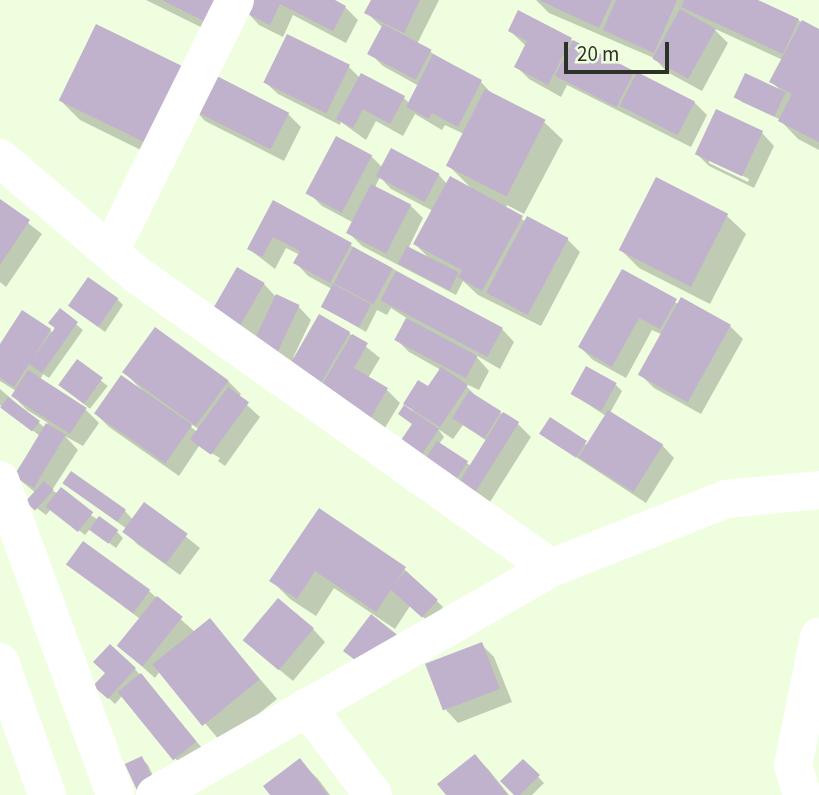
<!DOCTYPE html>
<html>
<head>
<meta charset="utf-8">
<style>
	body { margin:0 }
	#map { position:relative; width:819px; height:795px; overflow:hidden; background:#f0fee0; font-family:"Source Sans 3",sans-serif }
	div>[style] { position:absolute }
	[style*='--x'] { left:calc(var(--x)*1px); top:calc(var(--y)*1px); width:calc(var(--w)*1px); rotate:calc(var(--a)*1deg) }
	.shadow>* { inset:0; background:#0003; transform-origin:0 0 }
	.building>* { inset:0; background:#c0b1cc; transform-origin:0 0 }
	.street>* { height:38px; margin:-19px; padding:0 19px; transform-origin:19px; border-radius:19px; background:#fff }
	.secondary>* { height:38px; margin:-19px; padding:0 19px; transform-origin:19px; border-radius:19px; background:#fff }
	span { translate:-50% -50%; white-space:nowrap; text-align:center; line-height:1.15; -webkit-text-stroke:5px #f0fee0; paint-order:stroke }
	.scale { position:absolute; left:564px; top:42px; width:105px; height:32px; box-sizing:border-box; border:4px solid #2c3226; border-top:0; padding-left:9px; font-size:21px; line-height:24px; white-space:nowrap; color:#2c3226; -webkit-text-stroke:5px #f0fee0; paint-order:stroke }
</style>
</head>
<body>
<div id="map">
	<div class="shadow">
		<div style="clip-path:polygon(146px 0,331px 0,345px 7px,358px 20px,346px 43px,293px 15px,283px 37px,259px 25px,248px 13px,233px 43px)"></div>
		<div style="clip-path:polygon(evenodd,373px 0,439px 0,417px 44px,481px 82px,493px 95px,544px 122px,563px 140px,524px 214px,507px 205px,506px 208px,526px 222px,567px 239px,580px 252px,541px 326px,478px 295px,463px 281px,456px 295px,362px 246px,349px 233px,354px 223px,322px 206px,309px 193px,371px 156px,383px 168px,439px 175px,447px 184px,470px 187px,448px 165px,464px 134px,445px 125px,442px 130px,415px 114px,403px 136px,376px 121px,366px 140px,341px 122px,340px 125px,278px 94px,265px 82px,288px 36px,349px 67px,360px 78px,404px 98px,410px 104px,419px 86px,383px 66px,370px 53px,383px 28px,367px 13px,373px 0,380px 177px,391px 189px,433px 211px,415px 244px,431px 260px,408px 249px,423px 218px,410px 205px,375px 187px,380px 177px)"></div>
		<div style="clip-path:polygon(536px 0,754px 0,798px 20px,819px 31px,819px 150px,798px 139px,779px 119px,742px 102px,736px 96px,781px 91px,772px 82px,783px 60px,713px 28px,728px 43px,702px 91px,667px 72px,654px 58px,549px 13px)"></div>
		<div style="clip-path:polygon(510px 31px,571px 40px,694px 102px,707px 115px,691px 147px,567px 85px,561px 97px,529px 79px,516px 66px,526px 46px)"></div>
		<div style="clip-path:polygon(61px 101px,288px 114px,301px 127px,284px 161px,205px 121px,195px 110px,169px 164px,80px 120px)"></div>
		<div style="clip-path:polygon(evenodd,762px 133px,774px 146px,754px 188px,709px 166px,696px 153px,762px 133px,709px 159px,749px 179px,748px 182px,709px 163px,709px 159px)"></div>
		<div style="clip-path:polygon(0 201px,42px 234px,6px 287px,0 282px)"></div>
		<div style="clip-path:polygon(evenodd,274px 203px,502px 329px,514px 342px,500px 369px,474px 354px,489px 371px,479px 390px,462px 382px,480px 400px,518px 424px,531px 437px,488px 505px,407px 449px,414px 412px,406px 403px,428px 389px,441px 370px,409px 352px,396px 339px,408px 319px,391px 308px,387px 315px,377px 310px,366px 332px,323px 307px,332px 289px,308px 276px,296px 263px,300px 255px,286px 248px,275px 269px,249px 249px,274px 203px,463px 425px,487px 441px,471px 466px,439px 444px,444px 437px,438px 429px,453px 439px,463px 425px)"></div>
		<div style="clip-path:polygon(727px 216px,746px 234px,710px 304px,639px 268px,621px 250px)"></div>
		<div style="clip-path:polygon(622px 271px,680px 305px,730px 326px,743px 339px,701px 414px,654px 388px,641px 375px,663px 335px,652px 330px,626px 378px,593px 360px,580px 347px)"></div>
		<div style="clip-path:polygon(264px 284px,276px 297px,299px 307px,311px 320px,293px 358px,349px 333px,380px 358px,368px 378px,387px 390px,400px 403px,383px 431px,227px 325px)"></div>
		<div style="clip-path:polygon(117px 299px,123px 305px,105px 332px,70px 306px)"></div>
		<div style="clip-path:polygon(60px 311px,83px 330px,49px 378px,43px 374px,40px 380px,86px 410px,99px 423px,83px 446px,65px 436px,78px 450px,52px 490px,117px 532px,123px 538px,116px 548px,90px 529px,85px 535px,51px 509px,46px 515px,34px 506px,37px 494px,14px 475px,40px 436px,0 405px,0 389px,45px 428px,48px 423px,27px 410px,13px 396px,16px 391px,0 381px,0 348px,50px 330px,53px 333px)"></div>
		<div style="left:77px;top:362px;width:39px;height:29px;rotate:38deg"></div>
		<div style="clip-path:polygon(evenodd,125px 373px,228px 381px,241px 394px,238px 397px,260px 417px,225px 466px,218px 461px,220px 458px,199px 446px,179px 476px,109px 427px,96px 414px,142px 390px,125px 373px,191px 424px,200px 430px,198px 433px,189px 425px,191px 424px)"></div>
		<div style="clip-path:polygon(616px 385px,622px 391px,610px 413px,662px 445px,674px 458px,646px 503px,541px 434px,588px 445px,606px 416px,572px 394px)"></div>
		<div style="clip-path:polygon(64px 483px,125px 511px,133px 520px,145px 504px,200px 548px,180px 575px,137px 544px,125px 531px,127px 529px)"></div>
		<div style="clip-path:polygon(319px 511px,404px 569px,443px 607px,430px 623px,410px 606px,395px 629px,334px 588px,316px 616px,290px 599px,272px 581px)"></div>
		<div style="clip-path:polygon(68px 564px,149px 591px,195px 632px,210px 620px,277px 699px,222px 743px,160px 671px,155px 678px,118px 645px,140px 619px)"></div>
		<div style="clip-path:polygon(313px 629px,325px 642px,293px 681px,258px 652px)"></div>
		<div style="clip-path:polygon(482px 645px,494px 657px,512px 702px,458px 723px,446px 710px)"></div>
		<div style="clip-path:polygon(135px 669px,208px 755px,187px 772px,122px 696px,115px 704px,96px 686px)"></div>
		<div style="clip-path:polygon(475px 756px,488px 769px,509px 795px,448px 795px)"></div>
		<div style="clip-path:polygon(142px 759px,148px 765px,160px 791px,127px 765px)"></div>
		<div style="clip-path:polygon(300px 761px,318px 779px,330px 795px,272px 795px)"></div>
		<div style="clip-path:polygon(523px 761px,544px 783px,532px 795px,516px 795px)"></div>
	</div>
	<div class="building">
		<div style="clip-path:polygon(162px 0,227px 0,214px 26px)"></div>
		<div style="clip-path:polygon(251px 0,335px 0,346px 6px,333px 31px,280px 4px,270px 25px,244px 12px)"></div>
		<div style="clip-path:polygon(371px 0,420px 0,404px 33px,364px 13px)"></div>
		<div style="clip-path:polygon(539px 0,612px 0,599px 28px)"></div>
		<div style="clip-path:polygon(616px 0,677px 0,654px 53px,603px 30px)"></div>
		<div style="clip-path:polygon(684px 0,758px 0,799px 19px,783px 54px,681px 7px)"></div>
		<div style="left:680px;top:9px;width:41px;height:57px;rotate:29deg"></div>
		<div style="clip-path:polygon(518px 10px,572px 38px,548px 85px,514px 67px,527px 41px,508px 31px)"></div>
		<div style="clip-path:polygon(802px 20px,819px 29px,819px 142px,778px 121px,792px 94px,769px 82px)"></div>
		<div style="left:96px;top:24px;width:102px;height:85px;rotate:26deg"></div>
		<div style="left:383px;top:24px;width:55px;height:34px;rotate:28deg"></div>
		<div style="left:287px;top:34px;width:70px;height:54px;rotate:26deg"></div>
		<div style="left:573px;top:40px;width:69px;height:40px;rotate:27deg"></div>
		<div style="clip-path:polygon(433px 54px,482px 80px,458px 127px,432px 113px,429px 119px,406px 107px)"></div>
		<div style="left:209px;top:72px;width:90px;height:41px;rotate:27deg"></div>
		<div style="left:637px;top:72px;width:65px;height:38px;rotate:27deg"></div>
		<div style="clip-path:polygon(361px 73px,405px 96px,390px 124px,363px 109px,353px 128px,336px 119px)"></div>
		<div style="left:745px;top:73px;width:45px;height:27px;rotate:25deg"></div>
		<div style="left:485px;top:89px;width:68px;height:86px;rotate:27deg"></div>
		<div style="left:716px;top:109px;width:52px;height:50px;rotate:25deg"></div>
		<div style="left:336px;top:136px;width:41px;height:65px;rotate:28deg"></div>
		<div style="left:391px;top:148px;width:55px;height:32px;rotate:28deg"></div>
		<div style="clip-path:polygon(450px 176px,523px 216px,482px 291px,458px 277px,462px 270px,413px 244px)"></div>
		<div style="left:656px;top:177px;width:81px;height:82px;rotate:27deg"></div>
		<div style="left:371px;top:184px;width:45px;height:55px;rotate:27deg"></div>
		<div style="clip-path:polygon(0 199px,30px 220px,0 265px)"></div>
		<div style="clip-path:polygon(273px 200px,352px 243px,330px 283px,293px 263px,300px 251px,273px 237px,262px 257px,247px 249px)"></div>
		<div style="left:527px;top:216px;width:47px;height:87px;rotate:28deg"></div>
		<div style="left:407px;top:246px;width:58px;height:20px;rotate:27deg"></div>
		<div style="left:353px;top:247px;width:45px;height:41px;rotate:28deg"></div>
		<div style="left:237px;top:267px;width:32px;height:51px;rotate:30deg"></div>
		<div style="clip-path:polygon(622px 269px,677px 299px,660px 329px,639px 318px,612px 367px,578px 347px)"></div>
		<div style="left:396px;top:271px;width:121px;height:33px;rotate:28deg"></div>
		<div style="left:88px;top:277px;width:37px;height:35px;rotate:35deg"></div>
		<div style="left:333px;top:284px;width:43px;height:26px;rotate:28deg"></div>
		<div style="left:276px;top:294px;width:26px;height:54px;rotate:25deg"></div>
		<div style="left:681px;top:297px;width:57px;height:89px;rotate:29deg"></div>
		<div style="clip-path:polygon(60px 308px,78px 322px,42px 373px,29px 364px,14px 387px,0 378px,0 344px,22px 310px,51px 329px,33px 358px,55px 328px,48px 323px)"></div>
		<div style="left:319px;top:314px;width:36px;height:60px;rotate:30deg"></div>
		<div style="left:406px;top:318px;width:81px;height:25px;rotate:28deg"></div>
		<div style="left:155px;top:327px;width:91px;height:56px;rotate:36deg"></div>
		<div style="clip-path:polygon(352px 334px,368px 343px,354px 368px,388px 388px,370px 419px,319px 390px)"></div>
		<div style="left:77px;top:359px;width:32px;height:32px;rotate:36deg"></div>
		<div style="left:586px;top:366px;width:35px;height:32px;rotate:29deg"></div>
		<div style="clip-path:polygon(441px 367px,468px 385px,440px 427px,403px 404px,418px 380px,428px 386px)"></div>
		<div style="left:28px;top:370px;width:70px;height:31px;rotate:33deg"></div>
		<div style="left:121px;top:375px;width:87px;height:47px;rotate:35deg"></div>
		<div style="left:228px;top:387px;width:26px;height:65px;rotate:36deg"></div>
		<div style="left:469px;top:391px;width:38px;height:32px;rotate:32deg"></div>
		<div style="left:8px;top:397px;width:40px;height:13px;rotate:37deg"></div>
		<div style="clip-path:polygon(404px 405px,439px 429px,420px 457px,399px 443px,412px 424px,398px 414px)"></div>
		<div style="left:608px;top:410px;width:65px;height:56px;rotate:32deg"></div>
		<div style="left:503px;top:412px;width:19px;height:84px;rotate:32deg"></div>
		<div style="left:550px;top:417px;width:44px;height:20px;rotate:33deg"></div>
		<div style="left:46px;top:423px;width:23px;height:62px;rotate:31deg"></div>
		<div style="left:437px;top:441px;width:37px;height:25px;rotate:33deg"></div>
		<div style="left:71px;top:471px;width:67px;height:15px;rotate:35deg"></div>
		<div style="left:44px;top:481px;width:13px;height:28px;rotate:42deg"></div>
		<div style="left:61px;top:487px;width:41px;height:25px;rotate:38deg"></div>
		<div style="left:144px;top:502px;width:54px;height:37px;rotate:36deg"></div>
		<div style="clip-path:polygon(319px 508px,406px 567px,376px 612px,315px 571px,297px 599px,269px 581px)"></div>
		<div style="left:99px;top:516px;width:24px;height:17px;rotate:36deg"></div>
		<div style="left:83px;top:541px;width:83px;height:29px;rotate:36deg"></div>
		<div style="left:406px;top:571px;width:43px;height:24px;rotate:42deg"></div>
		<div style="left:157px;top:596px;width:33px;height:64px;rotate:39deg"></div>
		<div style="left:278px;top:598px;width:47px;height:55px;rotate:40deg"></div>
		<div style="clip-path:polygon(371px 614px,405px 641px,359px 663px,343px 651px)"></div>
		<div style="left:210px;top:618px;width:79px;height:74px;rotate:51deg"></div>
		<div style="left:482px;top:642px;width:50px;height:61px;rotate:69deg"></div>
		<div style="clip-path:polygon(110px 644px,136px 668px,108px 699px,93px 686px,105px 673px,93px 662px)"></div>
		<div style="left:141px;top:673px;width:88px;height:30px;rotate:51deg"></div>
		<div style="clip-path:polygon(475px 754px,507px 794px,505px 795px,446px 795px,437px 784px)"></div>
		<div style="left:142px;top:756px;width:31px;height:19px;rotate:65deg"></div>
		<div style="clip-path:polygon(300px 758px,328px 795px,270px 795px,263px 786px)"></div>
		<div style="clip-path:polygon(523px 759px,540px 775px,520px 795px,514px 795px,500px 781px)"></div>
	</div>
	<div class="street">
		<div style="--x:0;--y:158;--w:180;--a:40.5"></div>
		<div style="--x:137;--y:275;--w:507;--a:35.29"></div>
		<div style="--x:110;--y:252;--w:281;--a:-63.6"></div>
		<div style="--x:0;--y:480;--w:335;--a:69.9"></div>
		<div style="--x:0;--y:662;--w:141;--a:70.5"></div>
		<div style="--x:307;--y:707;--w:110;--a:53.1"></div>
		<div style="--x:802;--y:795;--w:30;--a:-107"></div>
		<div style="--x:793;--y:766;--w:132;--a:-78.6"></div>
	</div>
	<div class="secondary">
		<div style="--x:155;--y:795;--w:456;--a:-29.8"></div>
		<div style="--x:551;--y:568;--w:188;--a:-21.5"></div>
		<div style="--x:726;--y:499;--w:93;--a:-5.5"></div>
	</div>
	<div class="scale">20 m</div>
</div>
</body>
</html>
